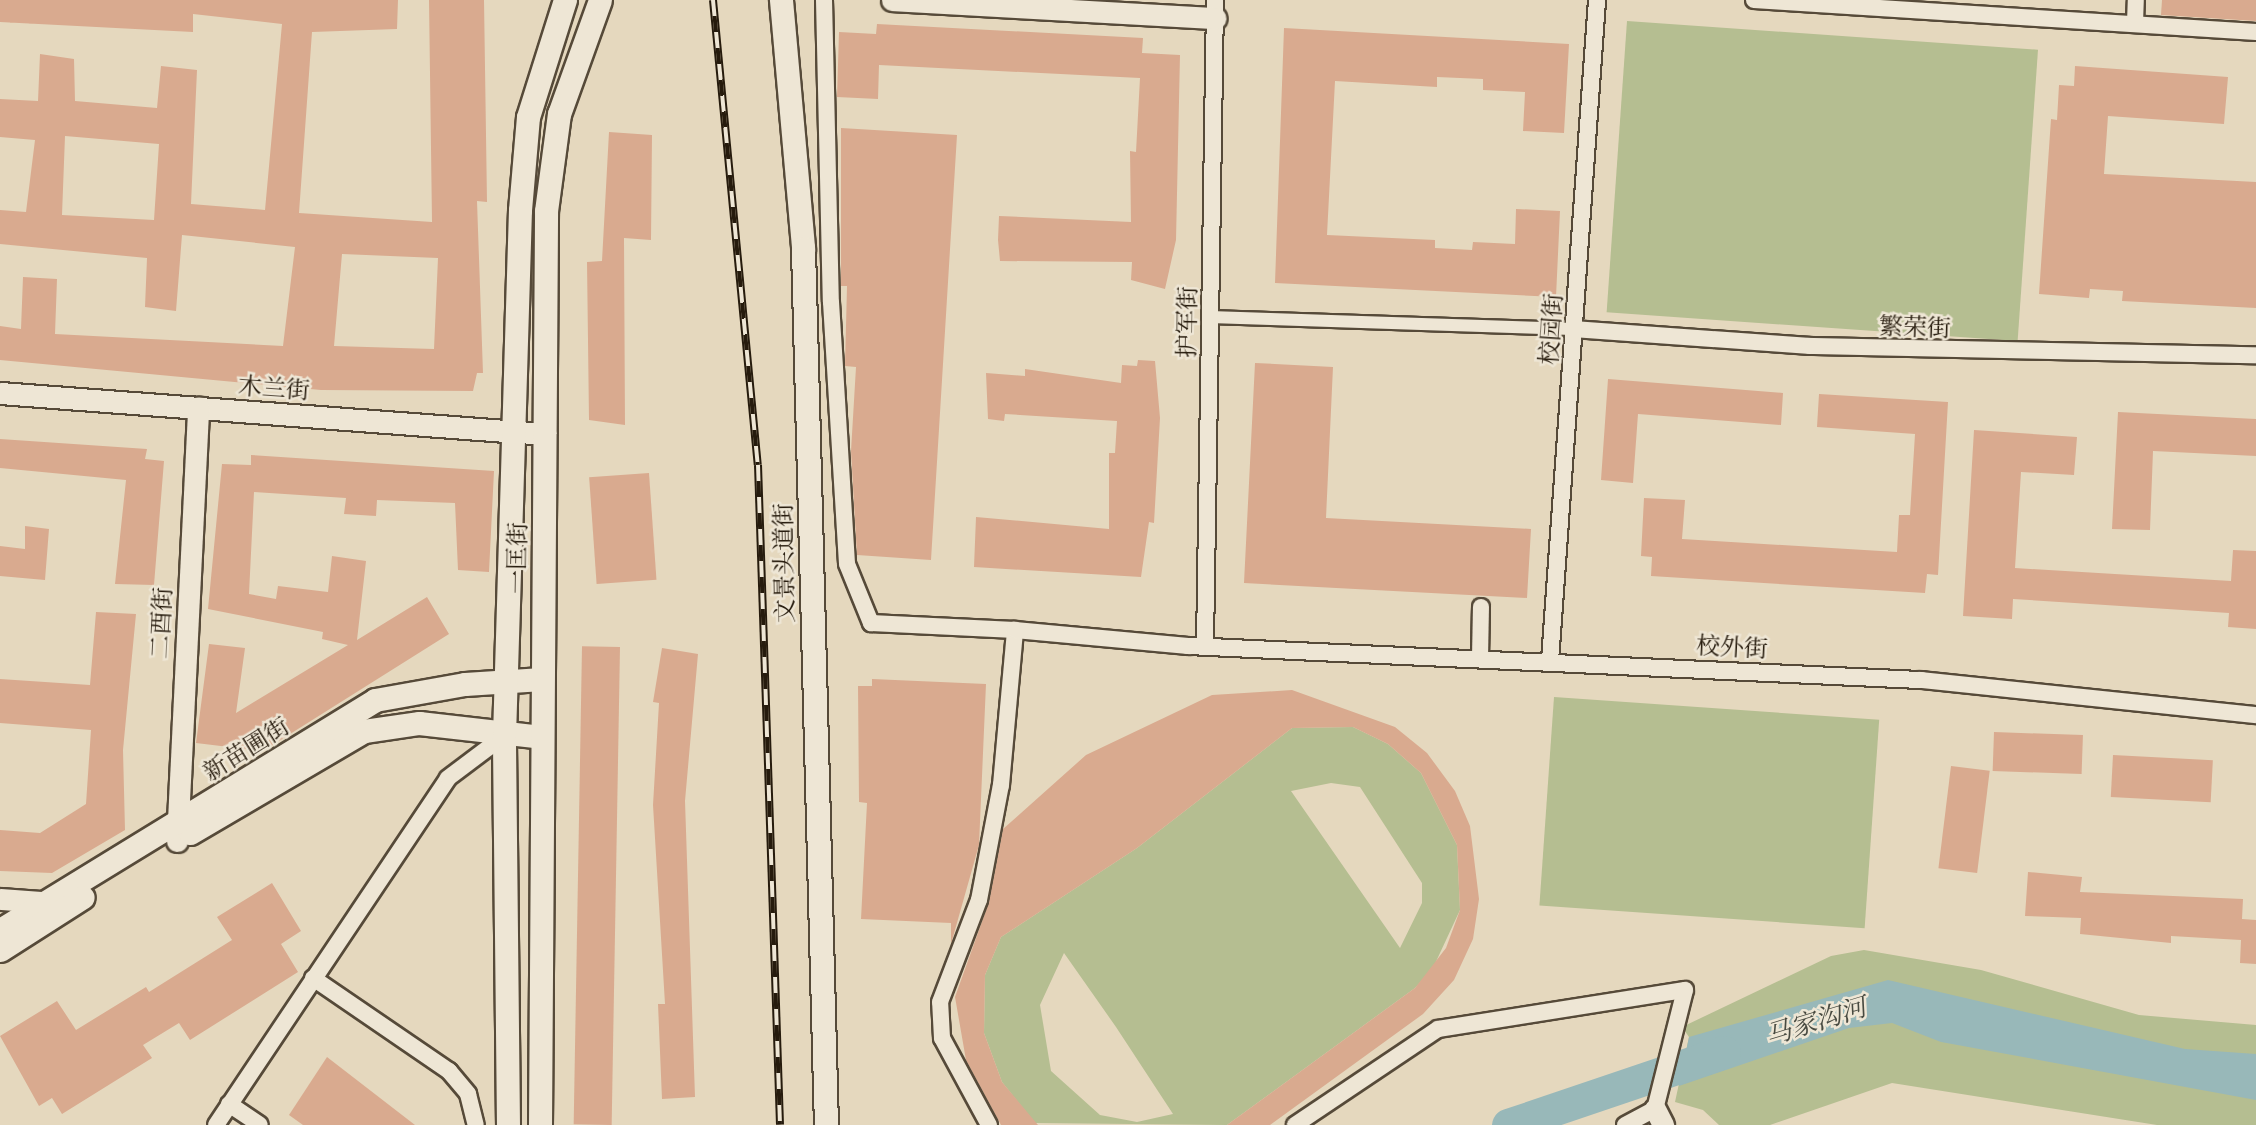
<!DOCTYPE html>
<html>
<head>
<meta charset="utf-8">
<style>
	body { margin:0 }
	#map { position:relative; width:2256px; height:1125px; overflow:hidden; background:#e5d8be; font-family:"EB Garamond","Noto Serif SC",serif }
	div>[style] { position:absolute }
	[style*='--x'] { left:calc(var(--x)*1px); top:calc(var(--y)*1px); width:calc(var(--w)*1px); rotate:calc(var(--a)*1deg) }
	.green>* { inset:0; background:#b5be91; transform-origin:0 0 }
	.water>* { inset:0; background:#98b8b9 }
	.river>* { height:33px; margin:-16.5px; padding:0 16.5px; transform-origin:16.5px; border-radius:16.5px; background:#98b8b9 }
	.building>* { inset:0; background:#d9aa8f; transform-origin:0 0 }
	.roads { filter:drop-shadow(2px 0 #564a39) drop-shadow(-2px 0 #564a39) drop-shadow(0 2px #564a39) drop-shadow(0 -2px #564a39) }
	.pedestrian>* { height:12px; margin:-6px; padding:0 6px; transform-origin:6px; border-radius:6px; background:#eee6d5 }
	.minor>* { height:16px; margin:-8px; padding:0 8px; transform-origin:8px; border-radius:8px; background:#eee6d5 }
	.tertiary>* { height:21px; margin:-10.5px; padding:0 10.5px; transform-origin:10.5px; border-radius:10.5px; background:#eee6d5 }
	.secondary>* { height:23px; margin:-11.5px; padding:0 11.5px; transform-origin:11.5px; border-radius:11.5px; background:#eee6d5 }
	.rail>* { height:8px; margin-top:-4px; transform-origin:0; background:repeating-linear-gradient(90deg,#eee6d5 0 16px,#261b0d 0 32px); box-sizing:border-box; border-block:2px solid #261b0d }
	span { translate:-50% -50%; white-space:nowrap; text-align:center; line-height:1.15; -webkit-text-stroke:5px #eee6d5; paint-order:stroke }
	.street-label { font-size:24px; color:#261b0d }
	.water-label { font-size:26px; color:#484a41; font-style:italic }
</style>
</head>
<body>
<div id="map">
	<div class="green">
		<div style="left:1627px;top:21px;width:412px;height:292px;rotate:4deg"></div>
		<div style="left:1554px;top:697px;width:326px;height:209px;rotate:4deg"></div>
		<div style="clip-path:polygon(evenodd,1353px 727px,1388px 744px,1421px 773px,1457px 845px,1460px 910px,1433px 968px,1415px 988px,1227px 1125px,1035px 1123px,1002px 1082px,984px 1033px,985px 975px,1001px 937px,1137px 848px,1292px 728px,1353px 727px,1331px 783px,1360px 787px,1422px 883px,1422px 903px,1400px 948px,1291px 791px,1331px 783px,1353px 727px,1064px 953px,1116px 1027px,1173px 1114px,1137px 1122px,1100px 1115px,1051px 1071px,1040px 1005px,1064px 953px)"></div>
		<div style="clip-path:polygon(1864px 950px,1981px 970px,2139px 1015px,2256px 1025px,2256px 1125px,2157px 1125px,1892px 1083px,1770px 1125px,1719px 1125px,1703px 1110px,1675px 1102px,1689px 1037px,1682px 1027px,1831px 956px)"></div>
	</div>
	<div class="water">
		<div style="clip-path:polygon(1888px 980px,2185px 1049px,2256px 1054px,2256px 1100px,1941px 1042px,1892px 1023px,1849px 1028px,1679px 1086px,1689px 1037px)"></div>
	</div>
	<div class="river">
		<div style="--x:1508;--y:1125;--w:228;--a:-18.7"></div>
	</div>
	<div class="building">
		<div style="clip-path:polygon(evenodd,0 0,398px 0,397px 29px,312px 32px,299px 213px,432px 222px,429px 0,484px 0,487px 202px,477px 201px,483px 373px,477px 373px,473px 391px,321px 390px,0 360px,0 326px,21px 329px,23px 277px,57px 279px,55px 334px,283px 346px,295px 247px,182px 235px,176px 311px,145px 307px,147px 258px,0 244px,0 210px,26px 212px,35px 140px,0 137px,0 99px,38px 101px,40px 54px,74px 59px,75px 101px,157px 108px,161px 66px,197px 70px,191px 204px,265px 210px,282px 24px,193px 14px,193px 32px,0 22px,0 0,65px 136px,159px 144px,154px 220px,62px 215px,65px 136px,0 0,342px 254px,438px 258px,434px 349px,334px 346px,342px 254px)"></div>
		<div style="clip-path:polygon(2162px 0,2256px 0,2256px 21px,2161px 15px)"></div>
		<div style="clip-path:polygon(877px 24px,1143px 38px,1142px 53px,1180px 55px,1176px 240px,1165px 289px,1131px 280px,1132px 262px,1000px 261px,998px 240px,999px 216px,1131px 222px,1130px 151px,1136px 152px,1140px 78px,879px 65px,878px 99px,837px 97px,839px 32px,876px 34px)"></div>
		<div style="clip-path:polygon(1284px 28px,1569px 44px,1564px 133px,1523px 131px,1525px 92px,1483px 90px,1483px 79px,1437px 77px,1437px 87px,1335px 81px,1327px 235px,1435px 240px,1435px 248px,1472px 250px,1473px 242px,1515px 244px,1516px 209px,1560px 211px,1556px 297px,1275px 283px)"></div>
		<div style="clip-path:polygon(2075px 66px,2228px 77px,2224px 124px,2108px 116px,2104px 174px,2256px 182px,2256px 308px,2122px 301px,2123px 291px,2090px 289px,2089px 298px,2039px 294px,2051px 119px,2057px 120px,2059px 85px,2074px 86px)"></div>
		<div style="clip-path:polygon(841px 128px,957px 135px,931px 560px,857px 555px,851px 451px,856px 367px,845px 366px,847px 286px,841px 286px)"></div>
		<div style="clip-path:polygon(609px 132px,652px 135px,651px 240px,624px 238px,625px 425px,589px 420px,587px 262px,602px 261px)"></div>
		<div style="clip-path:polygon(1138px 360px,1155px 361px,1160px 418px,1154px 523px,1149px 522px,1141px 577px,974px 567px,976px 517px,1109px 529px,1109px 453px,1115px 453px,1117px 421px,1005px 414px,1004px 421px,988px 419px,986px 373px,1025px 376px,1025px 369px,1121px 383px,1122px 365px,1137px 366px)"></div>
		<div style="clip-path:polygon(1255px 363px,1333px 367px,1326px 518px,1531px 529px,1527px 598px,1244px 583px)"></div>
		<div style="clip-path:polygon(1608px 379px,1783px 393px,1781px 425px,1638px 414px,1633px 483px,1601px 480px)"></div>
		<div style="clip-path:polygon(1819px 394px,1948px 402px,1938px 575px,1927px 574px,1925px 593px,1651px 576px,1652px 557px,1641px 556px,1644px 498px,1685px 500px,1682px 539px,1897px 552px,1899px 515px,1910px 515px,1915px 434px,1817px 427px)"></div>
		<div style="clip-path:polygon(2118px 412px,2256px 419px,2256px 456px,2153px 451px,2150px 530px,2112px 529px)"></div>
		<div style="clip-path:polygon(1974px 430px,2077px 437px,2074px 475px,2021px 472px,2015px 568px,2231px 581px,2233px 550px,2256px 551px,2256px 629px,2228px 627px,2229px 613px,2013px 599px,2012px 619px,1963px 616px)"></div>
		<div style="clip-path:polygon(0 439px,147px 449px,145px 459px,164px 461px,154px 585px,115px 584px,126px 480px,0 468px)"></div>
		<div style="clip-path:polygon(251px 455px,494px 471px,489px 572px,458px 570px,455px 503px,377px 500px,376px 516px,344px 514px,346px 498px,254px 492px,249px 594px,276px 599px,278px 586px,328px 592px,332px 556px,366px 561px,357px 640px,427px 597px,449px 634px,263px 751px,196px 743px,209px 644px,245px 648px,236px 713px,348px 645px,322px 639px,323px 632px,208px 609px,222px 464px,251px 465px)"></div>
		<div style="left:649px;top:473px;width:107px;height:60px;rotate:86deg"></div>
		<div style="clip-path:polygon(25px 526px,49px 529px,45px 580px,0 576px,0 546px,25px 549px)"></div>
		<div style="clip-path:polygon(96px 612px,136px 614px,123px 750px,125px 830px,52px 873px,0 871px,0 830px,40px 833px,86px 804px,91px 730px,0 723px,0 679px,90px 685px)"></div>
		<div style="left:620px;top:647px;width:478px;height:38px;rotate:91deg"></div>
		<div style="clip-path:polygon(662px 648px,698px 654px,685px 801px,695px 1097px,662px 1099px,658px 1004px,665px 1004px,653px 805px,659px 703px,653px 702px)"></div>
		<div style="clip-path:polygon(872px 679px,986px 684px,979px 845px,951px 944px,951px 923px,861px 919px,867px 803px,859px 802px,858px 686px,872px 686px)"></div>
		<div style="clip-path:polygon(1292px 690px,1395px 727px,1427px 753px,1455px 791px,1470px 826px,1479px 899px,1473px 939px,1454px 980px,1423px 1014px,1270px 1125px,1227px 1125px,1415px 988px,1446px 948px,1460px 910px,1457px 845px,1421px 773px,1388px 744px,1353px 727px,1292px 728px,1137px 848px,1001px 937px,985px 975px,984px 1033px,1002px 1082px,1038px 1125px,1001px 1125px,966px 1060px,955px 997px,989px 902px,1003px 829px,1086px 755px,1212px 695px)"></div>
		<div style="left:1994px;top:732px;width:89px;height:39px;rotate:2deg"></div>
		<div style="left:2113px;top:755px;width:100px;height:42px;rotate:3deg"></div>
		<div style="left:1951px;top:766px;width:39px;height:103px;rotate:7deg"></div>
		<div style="clip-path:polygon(2028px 872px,2082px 877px,2080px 892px,2243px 899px,2242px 919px,2256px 920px,2256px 964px,2240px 963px,2241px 940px,2171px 936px,2171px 943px,2080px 934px,2081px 918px,2025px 916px)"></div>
		<div style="clip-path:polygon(272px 883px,301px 931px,281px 944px,298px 972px,190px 1040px,179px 1023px,143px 1045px,152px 1058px,62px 1114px,52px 1098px,39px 1106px,0 1036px,57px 1001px,76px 1030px,146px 987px,149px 992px,232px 940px,217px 917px)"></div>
		<div style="clip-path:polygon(327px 1057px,415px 1125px,303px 1125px,289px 1115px)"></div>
	</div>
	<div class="roads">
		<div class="pedestrian">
			<div style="--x:1210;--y:317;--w:363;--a:1.9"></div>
		</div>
		<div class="minor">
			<div style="--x:824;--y:0;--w:302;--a:88.7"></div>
			<div style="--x:831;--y:302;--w:262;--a:86.5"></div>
			<div style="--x:847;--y:564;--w:64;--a:67.9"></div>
			<div style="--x:871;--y:623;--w:144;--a:2.8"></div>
			<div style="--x:1754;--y:0;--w:503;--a:3.65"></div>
			<div style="--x:2135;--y:23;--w:23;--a:-88"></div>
			<div style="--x:1573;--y:329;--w:238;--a:4.1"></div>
			<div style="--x:1810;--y:346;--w:446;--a:1.2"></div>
			<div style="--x:1205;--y:646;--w:646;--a:-89.11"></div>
			<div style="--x:1480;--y:658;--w:51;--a:-88.9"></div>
			<div style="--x:1550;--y:661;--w:663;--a:-85.93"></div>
			<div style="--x:313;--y:978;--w:165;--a:34.4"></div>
			<div style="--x:449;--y:1071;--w:30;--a:50"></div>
			<div style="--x:468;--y:1094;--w:32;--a:76"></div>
			<div style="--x:229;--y:1104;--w:37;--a:34"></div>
			<div style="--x:216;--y:1125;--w:417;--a:-56.2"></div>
			<div style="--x:448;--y:778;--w:70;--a:-36.9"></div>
			<div style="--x:989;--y:1125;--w:99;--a:-118.4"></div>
			<div style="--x:942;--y:1038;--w:36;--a:-93"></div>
			<div style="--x:940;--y:1002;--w:109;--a:-69.1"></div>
			<div style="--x:979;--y:900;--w:117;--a:-79.2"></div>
			<div style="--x:1001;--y:785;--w:156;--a:-84.8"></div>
			<div style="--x:1015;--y:630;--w:174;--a:5.3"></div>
			<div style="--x:1188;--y:646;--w:734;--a:2.66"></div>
			<div style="--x:1921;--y:680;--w:337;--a:6"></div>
			<div style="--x:1295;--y:1125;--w:172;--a:-33.9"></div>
			<div style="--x:1438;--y:1029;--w:250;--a:-9"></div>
			<div style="--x:1685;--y:990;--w:123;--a:104.1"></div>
			<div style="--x:1655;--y:1109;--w:34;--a:152"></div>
		</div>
		<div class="tertiary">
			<div style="--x:892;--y:0;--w:324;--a:3.2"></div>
			<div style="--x:0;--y:393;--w:547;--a:4.3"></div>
			<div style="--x:177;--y:841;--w:434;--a:-87.2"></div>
			<div style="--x:0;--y:899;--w:54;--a:4.2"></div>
			<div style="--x:1655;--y:1109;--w:18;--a:63"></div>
		</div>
		<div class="secondary">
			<div style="--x:781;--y:0;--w:249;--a:84.9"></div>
			<div style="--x:803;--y:248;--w:877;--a:88.5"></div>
			<div style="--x:190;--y:833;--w:202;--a:-30.4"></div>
			<div style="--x:364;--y:731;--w:56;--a:-8.3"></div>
			<div style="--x:419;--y:723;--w:123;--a:6.5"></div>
			<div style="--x:0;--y:930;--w:440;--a:-31.5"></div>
			<div style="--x:375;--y:700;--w:91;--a:-10.1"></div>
			<div style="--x:465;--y:684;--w:77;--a:-3.7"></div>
			<div style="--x:0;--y:950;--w:98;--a:-32.6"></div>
			<div style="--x:508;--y:1125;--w:389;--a:-90.6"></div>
			<div style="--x:504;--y:736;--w:526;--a:-88.26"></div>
			<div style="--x:520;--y:210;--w:93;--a:-85.1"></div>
			<div style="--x:528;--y:117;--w:123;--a:-72.5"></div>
			<div style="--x:540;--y:1125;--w:914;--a:-89.62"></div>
			<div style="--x:546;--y:211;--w:98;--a:-82.4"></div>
			<div style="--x:559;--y:114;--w:121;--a:-70.2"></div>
		</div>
	</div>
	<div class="rail">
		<div style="--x:713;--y:0;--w:467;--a:84.5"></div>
		<div style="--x:758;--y:465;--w:660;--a:88.09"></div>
	</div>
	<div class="street-label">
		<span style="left:1187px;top:322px;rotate:-89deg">护军街</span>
		<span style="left:1915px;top:327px;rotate:2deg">繁荣街</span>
		<span style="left:1551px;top:329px;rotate:-86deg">校园街</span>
		<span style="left:274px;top:388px;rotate:4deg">木兰街</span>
		<span style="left:517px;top:558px;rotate:-89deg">一匡街</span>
		<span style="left:784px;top:563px;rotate:-91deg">文景头道街</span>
		<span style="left:161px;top:623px;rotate:-87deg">二酉街</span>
		<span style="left:1732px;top:647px;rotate:3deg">校外街</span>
		<span style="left:246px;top:749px;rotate:-32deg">新苗圃街</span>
	</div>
	<div class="water-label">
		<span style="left:1816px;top:1022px;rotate:-17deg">马家沟河</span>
	</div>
</div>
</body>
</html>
